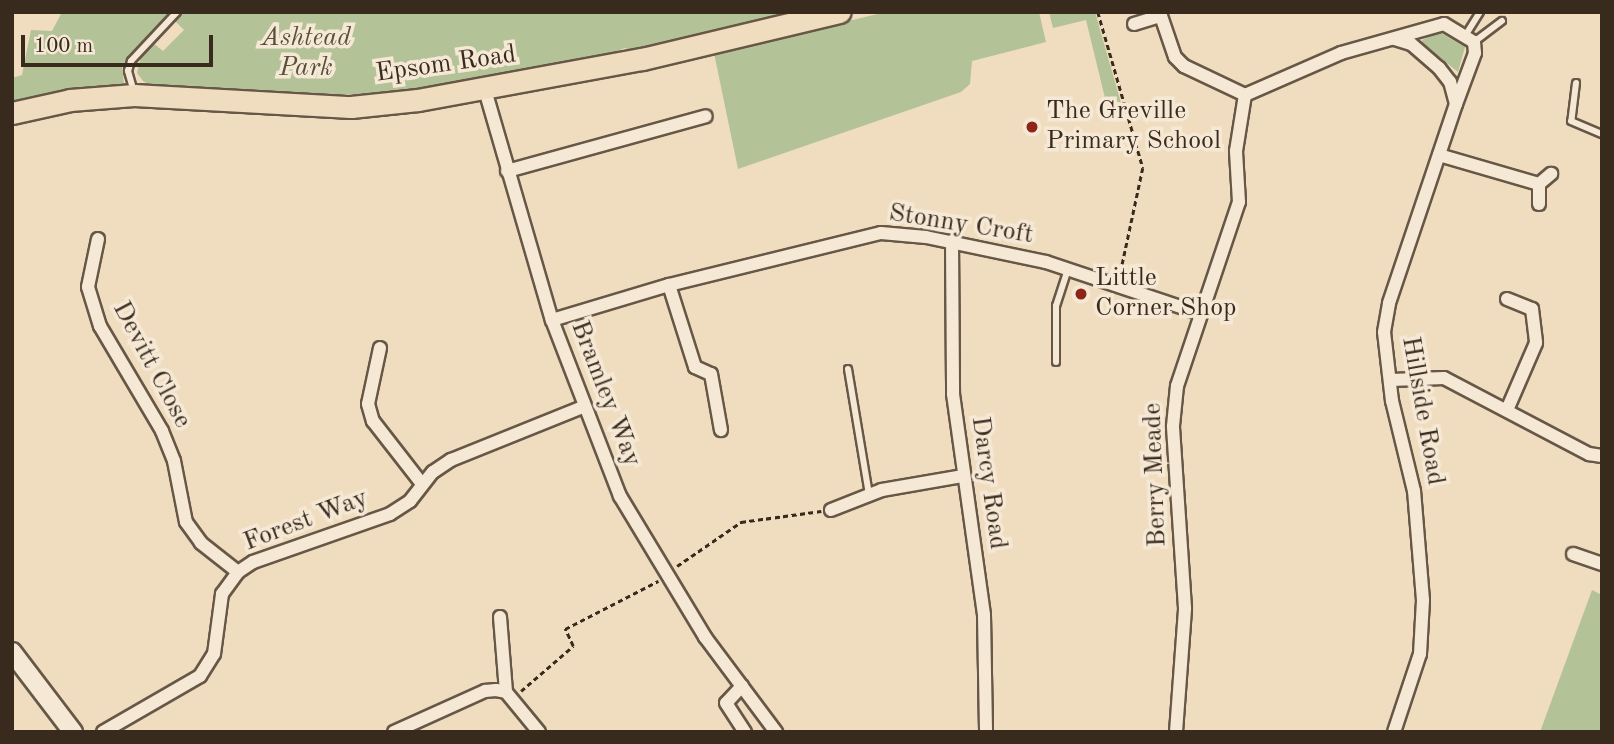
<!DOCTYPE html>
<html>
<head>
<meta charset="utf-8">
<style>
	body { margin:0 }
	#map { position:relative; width:1614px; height:744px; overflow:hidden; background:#f0ddc0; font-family:"Old Standard TT",serif }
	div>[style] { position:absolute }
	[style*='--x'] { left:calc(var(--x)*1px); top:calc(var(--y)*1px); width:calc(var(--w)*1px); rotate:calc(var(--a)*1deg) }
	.green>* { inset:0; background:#b4c297 }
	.path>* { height:2.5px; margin-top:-1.25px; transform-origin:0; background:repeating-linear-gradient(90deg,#392a1e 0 5px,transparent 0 8.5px) }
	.roads { filter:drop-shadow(2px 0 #675746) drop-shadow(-2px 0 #675746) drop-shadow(0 2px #675746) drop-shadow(0 -2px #675746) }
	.lane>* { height:6px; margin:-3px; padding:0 3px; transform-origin:3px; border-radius:3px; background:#f5e9d6 }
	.street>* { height:12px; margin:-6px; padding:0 6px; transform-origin:6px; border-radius:6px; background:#f5e9d6 }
	.secondary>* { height:18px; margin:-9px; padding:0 9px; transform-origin:9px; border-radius:9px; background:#f5e9d6 }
	.highway>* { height:21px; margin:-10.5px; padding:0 10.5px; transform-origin:10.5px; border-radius:10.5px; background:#f0ddc0 }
	.dots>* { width:19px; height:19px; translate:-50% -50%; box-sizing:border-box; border:4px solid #f5e9d6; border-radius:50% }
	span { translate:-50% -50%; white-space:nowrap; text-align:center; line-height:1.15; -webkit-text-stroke:7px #f5e9d6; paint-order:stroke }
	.park-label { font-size:26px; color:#58503c; font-style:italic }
	.street-label { font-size:26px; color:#392a1e }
	.poi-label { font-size:26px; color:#392a1e }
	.left { translate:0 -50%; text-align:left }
	.frame { position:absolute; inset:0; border:14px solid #392a1e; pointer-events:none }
	.scale { position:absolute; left:21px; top:35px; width:192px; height:32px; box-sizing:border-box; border:4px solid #392a1e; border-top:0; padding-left:9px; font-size:21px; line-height:24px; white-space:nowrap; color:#392a1e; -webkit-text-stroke:5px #f5e9d6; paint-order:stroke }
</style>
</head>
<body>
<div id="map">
	<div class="green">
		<div style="clip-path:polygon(62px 12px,805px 12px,638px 53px,625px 48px,582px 64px,497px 80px,385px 94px,304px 95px,154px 87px,143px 81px,137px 73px,141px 57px,153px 43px,163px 51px,184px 30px,170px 16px,122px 65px,124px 85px,94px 86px,88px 93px,28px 102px,27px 97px,12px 101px,12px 78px,22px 75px,31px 30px,52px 31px)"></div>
		<div style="clip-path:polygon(886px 12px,1039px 12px,1046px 42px,972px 61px,970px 84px,961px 92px,738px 169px,714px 53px)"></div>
		<div style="clip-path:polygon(1049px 12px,1095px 12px,1121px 103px,1105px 98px,1086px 20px,1053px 28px)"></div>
		<div style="clip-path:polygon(1439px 32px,1465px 47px,1458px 72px,1423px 44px,1422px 40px)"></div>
		<div style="clip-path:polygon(1592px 590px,1602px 595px,1602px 732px,1540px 732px)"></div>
	</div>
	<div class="path">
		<div style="--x:1098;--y:12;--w:162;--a:73.9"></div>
		<div style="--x:1143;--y:168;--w:109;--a:102.1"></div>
		<div style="--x:677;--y:566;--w:78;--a:-34.5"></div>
		<div style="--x:741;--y:522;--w:81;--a:-7.8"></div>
		<div style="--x:521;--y:691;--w:69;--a:-40.9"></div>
		<div style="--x:573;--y:646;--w:19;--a:-115"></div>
		<div style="--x:565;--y:629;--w:105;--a:-27.3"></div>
	</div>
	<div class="roads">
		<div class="lane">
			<div style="--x:1465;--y:36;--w:28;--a:-58"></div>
			<div style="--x:1474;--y:42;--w:35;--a:-37"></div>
			<div style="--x:1576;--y:83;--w:38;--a:97"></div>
			<div style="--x:1571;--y:121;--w:34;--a:23"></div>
			<div style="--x:134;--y:92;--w:22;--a:-106"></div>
			<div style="--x:128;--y:71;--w:10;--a:-73"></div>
			<div style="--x:131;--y:61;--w:67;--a:-46.8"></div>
			<div style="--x:1056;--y:362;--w:56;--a:-90"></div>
			<div style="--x:1056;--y:306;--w:38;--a:-72"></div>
			<div style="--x:848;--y:369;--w:128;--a:80.5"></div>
		</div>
		<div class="street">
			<div style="--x:1134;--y:24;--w:28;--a:-17"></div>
			<div style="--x:1161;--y:16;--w:43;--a:71.1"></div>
			<div style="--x:1175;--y:57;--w:13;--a:45"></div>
			<div style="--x:1184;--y:66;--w:68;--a:25.4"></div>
			<div style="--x:485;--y:90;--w:240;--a:73.8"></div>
			<div style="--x:552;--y:320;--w:189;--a:68.9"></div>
			<div style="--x:620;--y:496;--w:165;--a:58.9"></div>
			<div style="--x:705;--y:637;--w:119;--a:53.2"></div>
			<div style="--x:1439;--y:155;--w:104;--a:16.2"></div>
			<div style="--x:507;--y:171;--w:206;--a:-15.4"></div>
			<div style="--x:1539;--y:204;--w:20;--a:-90"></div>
			<div style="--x:1539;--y:184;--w:16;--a:-40"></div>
			<div style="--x:98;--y:239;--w:49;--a:101.8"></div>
			<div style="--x:88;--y:287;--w:41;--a:72.9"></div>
			<div style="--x:100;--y:326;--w:122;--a:59.4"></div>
			<div style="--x:162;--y:431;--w:32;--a:68"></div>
			<div style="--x:174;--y:461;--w:62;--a:78.9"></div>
			<div style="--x:186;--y:522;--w:26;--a:54"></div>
			<div style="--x:201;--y:543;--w:47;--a:38.1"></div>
			<div style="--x:952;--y:241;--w:153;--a:89.6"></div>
			<div style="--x:953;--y:394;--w:223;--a:82"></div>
			<div style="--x:984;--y:615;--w:117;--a:89"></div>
			<div style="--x:669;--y:285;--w:86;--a:72.4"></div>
			<div style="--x:695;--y:367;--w:17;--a:24"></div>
			<div style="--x:711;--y:374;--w:57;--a:79.9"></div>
			<div style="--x:1507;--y:299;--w:27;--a:22"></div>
			<div style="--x:1532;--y:309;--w:34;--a:83"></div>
			<div style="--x:1536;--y:343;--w:73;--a:113.4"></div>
			<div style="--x:552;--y:320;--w:122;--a:-16.7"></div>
			<div style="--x:669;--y:285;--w:218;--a:-13.8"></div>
			<div style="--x:881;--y:233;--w:45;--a:5.1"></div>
			<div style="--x:926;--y:237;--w:123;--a:11.8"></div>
			<div style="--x:1046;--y:262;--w:160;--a:18.5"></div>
			<div style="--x:380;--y:348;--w:57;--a:102.1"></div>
			<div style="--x:368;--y:404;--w:18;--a:74"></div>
			<div style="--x:373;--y:421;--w:80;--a:52.1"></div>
			<div style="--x:1391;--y:380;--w:53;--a:-2.2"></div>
			<div style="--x:1444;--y:378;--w:164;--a:27.7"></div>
			<div style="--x:1589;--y:454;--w:13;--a:9"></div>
			<div style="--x:831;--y:510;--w:55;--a:-21.4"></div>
			<div style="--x:882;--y:490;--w:81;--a:-9.9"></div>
			<div style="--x:1573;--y:554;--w:31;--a:19"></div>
			<div style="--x:500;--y:617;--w:75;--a:85.4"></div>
			<div style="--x:742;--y:686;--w:23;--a:133"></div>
			<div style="--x:726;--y:703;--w:35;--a:57"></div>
			<div style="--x:103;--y:732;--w:112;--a:-30"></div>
			<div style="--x:200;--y:676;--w:26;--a:-58"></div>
			<div style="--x:214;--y:654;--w:61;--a:-82.4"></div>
			<div style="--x:222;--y:594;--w:27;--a:-54"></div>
			<div style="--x:238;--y:572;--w:18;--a:-34"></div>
			<div style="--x:253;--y:562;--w:145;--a:-19.3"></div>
			<div style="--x:390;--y:514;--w:24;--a:-33"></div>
			<div style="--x:410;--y:501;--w:37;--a:-52"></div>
			<div style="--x:433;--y:472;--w:22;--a:-34"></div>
			<div style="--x:451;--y:460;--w:142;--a:-21.9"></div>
			<div style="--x:394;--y:732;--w:100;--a:-24.3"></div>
			<div style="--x:485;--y:691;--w:11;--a:-5"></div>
			<div style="--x:496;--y:690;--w:10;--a:11"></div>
			<div style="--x:506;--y:692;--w:52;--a:50.5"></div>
			<div style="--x:1176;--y:732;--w:124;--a:-85.8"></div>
			<div style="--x:1185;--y:608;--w:182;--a:-93.8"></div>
			<div style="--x:1173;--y:426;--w:40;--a:-84.3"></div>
			<div style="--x:1177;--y:386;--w:194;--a:-71.4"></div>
			<div style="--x:1239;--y:202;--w:51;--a:-93.4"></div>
			<div style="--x:1236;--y:151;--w:57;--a:-80.9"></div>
			<div style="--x:1245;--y:95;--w:105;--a:-23.6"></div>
			<div style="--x:1341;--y:53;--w:107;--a:-15.7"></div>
			<div style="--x:1444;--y:24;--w:35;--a:31"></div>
			<div style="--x:1474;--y:42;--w:11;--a:85"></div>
			<div style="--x:1475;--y:53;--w:54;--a:110.4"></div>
			<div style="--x:1394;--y:732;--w:82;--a:-71.6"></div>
			<div style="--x:1420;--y:654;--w:54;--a:-86.8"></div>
			<div style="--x:1423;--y:600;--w:109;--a:-94.7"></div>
			<div style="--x:1414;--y:491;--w:93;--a:-103.7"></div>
			<div style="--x:1392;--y:401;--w:69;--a:-96.6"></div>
			<div style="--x:1384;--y:332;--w:29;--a:-80"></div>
			<div style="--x:1389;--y:303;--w:210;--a:-71.4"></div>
			<div style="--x:1456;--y:104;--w:23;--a:-105"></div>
			<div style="--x:1450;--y:82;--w:18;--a:-128"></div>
			<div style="--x:1439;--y:68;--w:37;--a:-139"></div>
			<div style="--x:1411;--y:44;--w:17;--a:-163"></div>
		</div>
		<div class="secondary">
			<div style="--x:12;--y:652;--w:101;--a:52.7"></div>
		</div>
		<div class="highway">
			<div style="--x:12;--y:113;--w:59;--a:-12.6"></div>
			<div style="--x:70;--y:100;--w:64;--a:-4.5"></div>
			<div style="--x:134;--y:95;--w:217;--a:3.2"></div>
			<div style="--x:351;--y:107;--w:67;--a:-6"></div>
			<div style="--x:418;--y:100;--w:228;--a:-10.4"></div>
			<div style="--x:642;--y:59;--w:203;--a:-13.4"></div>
		</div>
	</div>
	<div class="dots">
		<div style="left:1032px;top:127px;background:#8f2418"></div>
		<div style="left:1081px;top:294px;background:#8f2418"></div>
	</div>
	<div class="park-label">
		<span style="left:306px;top:54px">Ashtead<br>Park</span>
	</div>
	<div class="street-label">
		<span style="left:446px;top:65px;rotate:-8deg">Epsom Road</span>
		<span style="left:961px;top:225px;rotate:9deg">Stonny Croft</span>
		<span style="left:151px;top:365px;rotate:62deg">Devitt Close</span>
		<span style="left:605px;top:394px;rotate:69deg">Bramley Way</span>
		<span style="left:1422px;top:411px;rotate:80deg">Hillside Road</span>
		<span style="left:1156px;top:475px;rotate:-92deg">Berry Meade</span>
		<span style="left:988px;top:483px;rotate:82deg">Darcy Road</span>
		<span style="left:306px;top:521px;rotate:-21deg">Forest Way</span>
	</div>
	<div class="poi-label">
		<span class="left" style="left:1046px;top:127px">The Greville<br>Primary School</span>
		<span class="left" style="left:1095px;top:294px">Little<br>Corner Shop</span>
	</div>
	<div class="frame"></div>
	<div class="scale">100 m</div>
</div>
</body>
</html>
